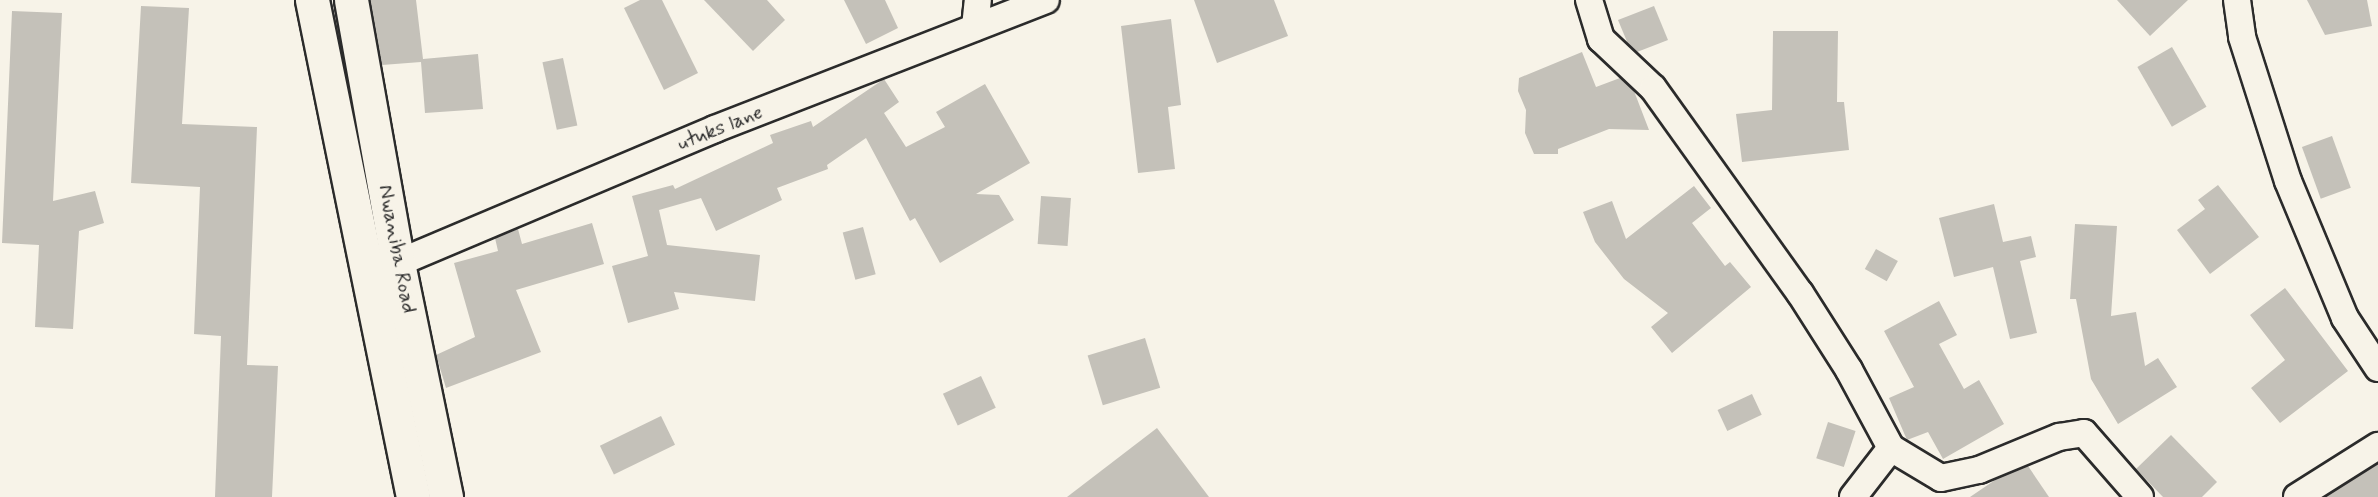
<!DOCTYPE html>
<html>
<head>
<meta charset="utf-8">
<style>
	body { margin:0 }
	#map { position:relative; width:2378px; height:497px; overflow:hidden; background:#f7f3e8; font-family:Mynerve,sans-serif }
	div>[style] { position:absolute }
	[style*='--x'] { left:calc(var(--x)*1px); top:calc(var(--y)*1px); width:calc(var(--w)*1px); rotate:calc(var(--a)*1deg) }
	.building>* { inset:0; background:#c4c1b9; transform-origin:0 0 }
	.roads { filter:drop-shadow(2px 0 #2b2b2b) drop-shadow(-2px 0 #2b2b2b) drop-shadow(0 2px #2b2b2b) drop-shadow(0 -2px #2b2b2b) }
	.minor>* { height:26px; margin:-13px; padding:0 13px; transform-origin:13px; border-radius:13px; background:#f7f3e8 }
	.major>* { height:33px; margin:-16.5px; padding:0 16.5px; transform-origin:16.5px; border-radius:16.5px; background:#f7f3e8 }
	span { translate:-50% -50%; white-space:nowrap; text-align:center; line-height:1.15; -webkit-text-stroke:4.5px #f7f3e8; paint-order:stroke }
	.street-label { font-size:21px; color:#2b2b2b }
</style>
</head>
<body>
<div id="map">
	<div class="building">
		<div style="clip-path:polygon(370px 0,416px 0,423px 59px,478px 54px,483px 109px,425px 113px,421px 62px,382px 65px)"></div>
		<div style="clip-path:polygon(640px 0,662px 0,698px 73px,664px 90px,624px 8px)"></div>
		<div style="clip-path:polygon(704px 0,767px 0,785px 20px,753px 51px)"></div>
		<div style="clip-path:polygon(844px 0,885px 0,898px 28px,866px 44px)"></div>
		<div style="clip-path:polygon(1194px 0,1274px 0,1288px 36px,1217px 63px)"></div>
		<div style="clip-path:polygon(2117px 0,2188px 0,2150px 36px)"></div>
		<div style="clip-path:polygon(2307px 0,2367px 0,2372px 26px,2325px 35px)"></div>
		<div style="clip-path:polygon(141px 6px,189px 8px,182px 124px,257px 127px,247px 365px,278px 366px,272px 497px,215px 497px,221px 336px,194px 334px,200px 187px,131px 183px)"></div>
		<div style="clip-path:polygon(1654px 6px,1668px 40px,1637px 52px,1628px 44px,1618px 20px)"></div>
		<div style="clip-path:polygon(12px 11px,62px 13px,53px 201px,95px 191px,104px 223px,79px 231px,73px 329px,35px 327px,39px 245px,2px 243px)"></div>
		<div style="clip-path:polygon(1171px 19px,1181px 105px,1168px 107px,1175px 169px,1138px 173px,1121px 26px)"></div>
		<div style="clip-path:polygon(1773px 31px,1838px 31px,1837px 102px,1844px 102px,1849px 150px,1742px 162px,1736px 114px,1772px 110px)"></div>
		<div style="left:2172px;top:47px;width:69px;height:40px;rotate:60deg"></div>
		<div style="clip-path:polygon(1582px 52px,1596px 87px,1620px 78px,1634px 91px,1649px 130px,1609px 129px,1558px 149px,1558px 154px,1534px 154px,1525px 133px,1526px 110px,1518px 91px,1519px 78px)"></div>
		<div style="left:563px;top:58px;width:69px;height:21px;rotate:78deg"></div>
		<div style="clip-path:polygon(884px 79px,899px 102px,884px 113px,906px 147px,945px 127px,936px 112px,985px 84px,1030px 163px,976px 194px,999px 195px,1014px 220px,940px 263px,915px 218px,910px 221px,866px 138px,827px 165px,828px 169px,777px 188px,782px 200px,716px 231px,701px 198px,659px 210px,667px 245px,760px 255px,755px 301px,674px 292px,679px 309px,628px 323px,612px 266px,648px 256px,632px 196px,673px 185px,675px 189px,773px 143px,770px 135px,811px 121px,813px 127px)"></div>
		<div style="left:2332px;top:136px;width:55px;height:32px;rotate:70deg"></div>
		<div style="clip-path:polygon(2218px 185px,2259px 237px,2210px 274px,2177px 230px,2205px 209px,2198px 200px)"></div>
		<div style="clip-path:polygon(1694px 186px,1711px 208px,1692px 223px,1725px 266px,1730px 262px,1751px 287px,1672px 353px,1651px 327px,1668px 313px,1624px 279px,1595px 242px,1583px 212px,1612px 201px,1626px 239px)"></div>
		<div style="left:1041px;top:196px;width:30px;height:48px;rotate:4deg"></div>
		<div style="clip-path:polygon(1994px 204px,2003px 242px,2031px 236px,2036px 257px,2020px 261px,2037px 333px,2010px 339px,1993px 267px,1954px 277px,1939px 218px)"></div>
		<div style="clip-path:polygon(592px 223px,604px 264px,516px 290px,541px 352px,446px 388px,436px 355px,475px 337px,454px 263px,498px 251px,495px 238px,518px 229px,522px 244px)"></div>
		<div style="clip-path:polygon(2075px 224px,2117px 226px,2111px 316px,2136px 312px,2145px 366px,2158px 358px,2177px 387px,2118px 424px,2091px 379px,2076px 299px,2070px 299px)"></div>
		<div style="left:863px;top:227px;width:49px;height:21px;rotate:75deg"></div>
		<div style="left:1876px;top:249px;width:25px;height:23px;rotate:29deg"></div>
		<div style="clip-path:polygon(2285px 288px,2348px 371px,2280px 423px,2251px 388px,2285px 360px,2250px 315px)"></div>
		<div style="clip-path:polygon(1939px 301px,1957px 335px,1939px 344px,1964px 389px,1979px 380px,2004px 424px,1943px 459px,1928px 432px,1907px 440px,1889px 398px,1914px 387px,1884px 331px)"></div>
		<div style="left:1145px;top:338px;width:52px;height:60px;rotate:73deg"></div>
		<div style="left:981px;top:376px;width:35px;height:42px;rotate:65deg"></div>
		<div style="left:1752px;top:394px;width:23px;height:38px;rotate:65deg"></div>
		<div style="left:661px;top:416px;width:32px;height:68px;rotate:64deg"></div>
		<div style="left:1828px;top:422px;width:29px;height:38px;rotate:18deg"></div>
		<div style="clip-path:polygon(1157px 428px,1209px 497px,1067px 497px)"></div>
		<div style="clip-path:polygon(2171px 435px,2217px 482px,2202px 497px,2163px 497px,2136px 469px)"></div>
		<div style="clip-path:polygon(2378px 464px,2378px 497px,2325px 497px)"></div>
		<div style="clip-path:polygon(2028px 466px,2049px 497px,1970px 497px,1998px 478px)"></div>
	</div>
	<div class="roads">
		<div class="minor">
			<div style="--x:1589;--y:0;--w:41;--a:72.9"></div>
			<div style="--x:1601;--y:39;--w:71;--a:43.3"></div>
			<div style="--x:1653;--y:88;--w:252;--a:54.4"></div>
			<div style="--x:1800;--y:293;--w:91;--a:57.5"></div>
			<div style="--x:1849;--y:370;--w:89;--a:61.7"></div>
			<div style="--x:1891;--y:448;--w:58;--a:31"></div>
			<div style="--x:1941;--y:478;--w:39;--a:-12"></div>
			<div style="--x:1979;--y:470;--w:87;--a:-22.4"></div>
			<div style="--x:2059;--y:437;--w:25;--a:-9"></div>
			<div style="--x:2084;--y:433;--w:85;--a:48.8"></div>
			<div style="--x:2237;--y:0;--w:37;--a:82"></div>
			<div style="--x:2242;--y:37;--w:151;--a:72.3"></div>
			<div style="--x:2288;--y:181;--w:148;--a:67.4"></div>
			<div style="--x:2345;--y:318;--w:60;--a:56.6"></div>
			<div style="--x:975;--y:27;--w:27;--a:-84"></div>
			<div style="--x:398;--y:263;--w:344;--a:-22.9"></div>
			<div style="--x:715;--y:129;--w:355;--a:-21.3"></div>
			<div style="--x:1853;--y:497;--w:62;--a:-52.2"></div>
			<div style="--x:2297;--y:497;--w:96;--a:-32.2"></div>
		</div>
		<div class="major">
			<div style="--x:312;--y:0;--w:507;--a:78.51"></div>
			<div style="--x:351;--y:0;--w:267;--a:79.9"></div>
			<div style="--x:398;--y:263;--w:239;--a:78.4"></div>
		</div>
	</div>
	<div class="street-label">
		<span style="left:720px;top:128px;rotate:-22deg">utuks lane</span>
		<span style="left:397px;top:249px;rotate:79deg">Nwaniba Road</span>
	</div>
</div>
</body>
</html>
